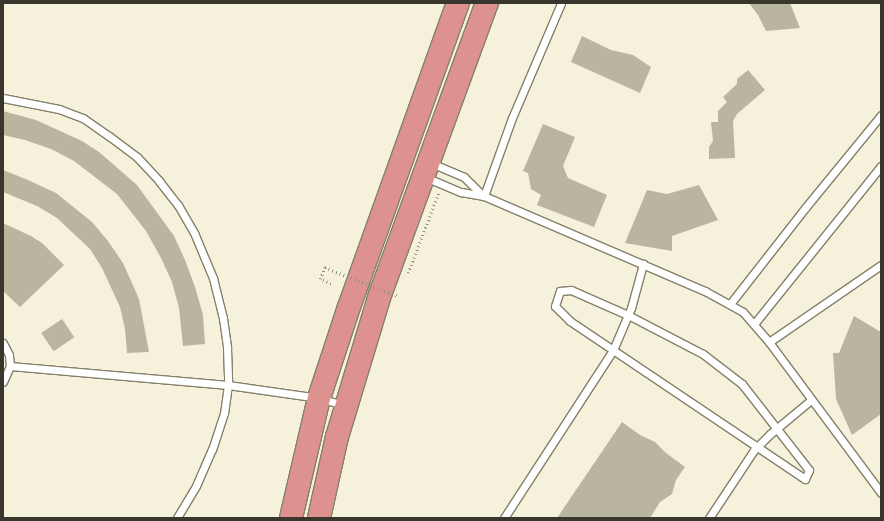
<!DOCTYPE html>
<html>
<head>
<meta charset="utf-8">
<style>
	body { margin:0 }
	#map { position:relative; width:884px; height:521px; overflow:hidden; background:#f5f1da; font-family:"Asap Condensed",sans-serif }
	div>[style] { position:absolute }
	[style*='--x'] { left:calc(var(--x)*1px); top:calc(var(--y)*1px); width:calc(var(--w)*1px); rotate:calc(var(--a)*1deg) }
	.building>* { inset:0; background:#bab59f; transform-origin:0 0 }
	.path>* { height:2.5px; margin-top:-1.25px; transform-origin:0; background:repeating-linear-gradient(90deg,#928f7f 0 1px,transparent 0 4px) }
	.roads { filter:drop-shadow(1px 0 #84806b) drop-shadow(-1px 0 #84806b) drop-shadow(0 1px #84806b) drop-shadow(0 -1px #84806b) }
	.service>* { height:7px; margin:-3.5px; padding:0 3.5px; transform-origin:3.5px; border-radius:3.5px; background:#fff }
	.trunk>* { height:22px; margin:-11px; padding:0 11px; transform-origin:11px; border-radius:11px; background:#de9290 }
	.path-bridge>* { height:2.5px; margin-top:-1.25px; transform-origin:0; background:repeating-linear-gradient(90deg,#928f7f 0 1px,transparent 0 4px) }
	span { translate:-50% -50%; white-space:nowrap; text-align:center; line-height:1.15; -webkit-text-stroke:3.5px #fefef9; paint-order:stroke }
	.frame { position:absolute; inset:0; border:4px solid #38362d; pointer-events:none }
</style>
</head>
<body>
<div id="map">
	<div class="building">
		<div style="clip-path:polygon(749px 3px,790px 3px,800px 28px,766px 31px,758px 15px)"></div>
		<div style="clip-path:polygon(582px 36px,611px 50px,633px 55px,651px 67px,640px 93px,571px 62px)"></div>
		<div style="clip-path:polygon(748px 70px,765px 90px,737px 114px,733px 121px,735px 158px,709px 159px,709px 147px,713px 141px,711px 122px,718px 122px,718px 111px,727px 102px,723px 97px,737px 84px,737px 79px)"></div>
		<div style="clip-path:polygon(3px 111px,36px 120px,82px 141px,99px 152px,137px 185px,174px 236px,185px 260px,195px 287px,203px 315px,205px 344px,183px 346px,179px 308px,172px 282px,161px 258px,146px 231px,117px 194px,74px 161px,51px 149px,25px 140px,3px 135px)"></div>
		<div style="clip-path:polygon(543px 124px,575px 137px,563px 166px,568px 178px,607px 195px,594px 227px,537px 205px,541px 195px,531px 189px,528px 173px,523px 171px)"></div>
		<div style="clip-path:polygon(3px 170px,28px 180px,56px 193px,92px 222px,108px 241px,123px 263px,139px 299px,149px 352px,127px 353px,125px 329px,120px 307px,102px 268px,90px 249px,57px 218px,37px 206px,3px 192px)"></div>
		<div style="clip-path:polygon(699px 185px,718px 220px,672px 236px,672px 251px,625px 243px,647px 190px,667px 194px)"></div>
		<div style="clip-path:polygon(3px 223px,31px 236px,42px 243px,64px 265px,20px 307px,3px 291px)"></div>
		<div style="clip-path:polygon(854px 316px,881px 332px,881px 414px,852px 435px,836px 399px,833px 353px,839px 353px)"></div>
		<div style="left:62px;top:319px;width:22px;height:25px;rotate:56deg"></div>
		<div style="clip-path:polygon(622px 422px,640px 435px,655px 442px,666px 453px,685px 467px,676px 480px,672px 494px,660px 502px,650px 518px,557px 518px)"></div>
	</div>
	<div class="path">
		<div style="--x:408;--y:273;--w:87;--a:-69.1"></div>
		<div style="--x:331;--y:284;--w:12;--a:-156"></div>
		<div style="--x:320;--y:279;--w:13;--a:-67"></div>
		<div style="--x:325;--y:267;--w:12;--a:24"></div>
	</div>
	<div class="roads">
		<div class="service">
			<div style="--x:3;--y:98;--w:57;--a:11.1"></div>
			<div style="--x:59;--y:109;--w:26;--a:21"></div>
			<div style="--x:83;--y:118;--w:32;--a:35"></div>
			<div style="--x:109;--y:136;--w:35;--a:37"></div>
			<div style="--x:137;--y:157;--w:33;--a:47"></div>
			<div style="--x:159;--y:181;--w:31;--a:52"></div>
			<div style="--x:178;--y:205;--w:34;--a:60"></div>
			<div style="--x:195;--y:235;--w:47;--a:67.3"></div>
			<div style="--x:213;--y:278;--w:41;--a:76"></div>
			<div style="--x:223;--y:318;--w:30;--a:82"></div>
			<div style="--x:227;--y:348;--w:37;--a:88"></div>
			<div style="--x:228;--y:385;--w:28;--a:98"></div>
			<div style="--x:224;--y:413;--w:38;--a:108"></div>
			<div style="--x:212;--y:449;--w:40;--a:113.4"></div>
			<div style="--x:196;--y:486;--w:37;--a:121"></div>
			<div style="--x:431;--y:163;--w:36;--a:23"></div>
			<div style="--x:464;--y:177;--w:27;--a:45"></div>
			<div style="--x:425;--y:177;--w:39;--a:23"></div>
			<div style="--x:461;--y:192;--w:23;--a:10"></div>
			<div style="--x:484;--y:196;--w:241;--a:23.3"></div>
			<div style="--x:705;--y:291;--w:43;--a:28.9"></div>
			<div style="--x:743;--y:312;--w:40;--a:49"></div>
			<div style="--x:769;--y:342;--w:188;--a:53.4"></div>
			<div style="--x:484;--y:196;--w:83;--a:-70.3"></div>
			<div style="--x:512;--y:118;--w:125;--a:-66.9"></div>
			<div style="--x:571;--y:290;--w:62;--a:23.7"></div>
			<div style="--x:628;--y:315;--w:85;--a:27.5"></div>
			<div style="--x:703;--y:354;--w:49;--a:37.6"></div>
			<div style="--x:742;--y:384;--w:109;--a:52.1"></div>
			<div style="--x:809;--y:470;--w:10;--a:114"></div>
			<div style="--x:805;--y:479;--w:283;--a:-146.1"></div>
			<div style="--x:570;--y:321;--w:21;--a:-135"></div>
			<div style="--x:555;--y:306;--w:16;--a:-72"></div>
			<div style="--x:560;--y:291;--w:11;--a:-5"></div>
			<div style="--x:730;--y:304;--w:122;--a:-52"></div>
			<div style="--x:805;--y:208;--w:120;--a:-50.7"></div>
			<div style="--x:754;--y:324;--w:203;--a:-51.2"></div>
			<div style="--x:769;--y:342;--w:136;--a:-34.5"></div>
			<div style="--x:3;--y:343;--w:13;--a:63"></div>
			<div style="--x:9;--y:355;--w:11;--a:85"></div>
			<div style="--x:10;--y:366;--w:17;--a:114"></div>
			<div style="--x:10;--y:366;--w:219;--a:5"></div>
			<div style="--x:228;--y:385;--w:92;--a:8.1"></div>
			<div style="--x:319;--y:398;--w:26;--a:16"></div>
			<div style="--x:504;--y:518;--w:200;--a:-57"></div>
			<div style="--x:613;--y:350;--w:46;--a:-66.8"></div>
			<div style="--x:631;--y:308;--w:46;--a:-74.7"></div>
			<div style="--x:709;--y:518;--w:82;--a:-56.5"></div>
			<div style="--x:754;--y:450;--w:23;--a:-45"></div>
			<div style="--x:770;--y:434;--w:53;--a:-39.7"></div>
		</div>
		<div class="trunk">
			<div style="--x:291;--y:518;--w:123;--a:-76.9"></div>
			<div style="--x:319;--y:398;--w:96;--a:-71.8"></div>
			<div style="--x:349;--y:307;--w:323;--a:-70.3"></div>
			<div style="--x:319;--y:518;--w:83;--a:-77.5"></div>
			<div style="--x:337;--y:437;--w:148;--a:-73.2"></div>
			<div style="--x:380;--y:295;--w:311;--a:-69.9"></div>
		</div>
	</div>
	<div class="path-bridge">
		<div style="--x:336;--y:272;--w:66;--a:21.2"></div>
	</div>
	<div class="frame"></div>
</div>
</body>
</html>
